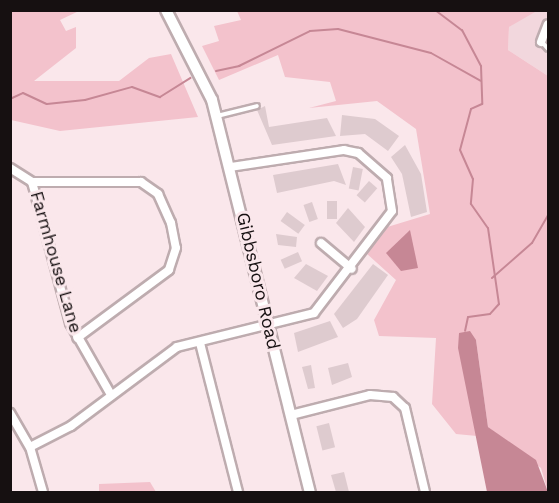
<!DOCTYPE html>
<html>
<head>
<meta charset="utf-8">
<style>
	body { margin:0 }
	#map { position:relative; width:559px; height:503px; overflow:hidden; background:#fae7eb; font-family:"Work Sans",sans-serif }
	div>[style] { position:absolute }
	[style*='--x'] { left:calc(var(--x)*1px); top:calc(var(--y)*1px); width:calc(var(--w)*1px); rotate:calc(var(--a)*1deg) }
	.built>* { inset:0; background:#f2d7dd }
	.green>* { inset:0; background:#f3c2cc }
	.water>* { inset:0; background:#c68795 }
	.stream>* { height:2px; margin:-1px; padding:0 1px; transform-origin:1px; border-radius:1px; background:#c68795 }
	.building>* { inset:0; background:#decbcf; transform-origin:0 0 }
	.roads { filter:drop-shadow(2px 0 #beacaf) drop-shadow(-2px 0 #beacaf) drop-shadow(0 2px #beacaf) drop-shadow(0 -2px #beacaf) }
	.service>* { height:4px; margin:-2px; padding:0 2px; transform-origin:2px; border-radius:2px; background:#fff }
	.minor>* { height:8px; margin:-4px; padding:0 4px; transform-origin:4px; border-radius:4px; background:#fff }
	.tertiary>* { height:10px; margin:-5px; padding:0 5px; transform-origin:5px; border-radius:5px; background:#fff }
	span { translate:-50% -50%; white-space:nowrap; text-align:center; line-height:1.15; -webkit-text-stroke:6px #fae7eb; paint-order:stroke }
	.street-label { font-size:18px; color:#161011 }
	.frame { position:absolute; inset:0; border:12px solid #161011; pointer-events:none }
</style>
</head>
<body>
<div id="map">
	<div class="built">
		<div style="clip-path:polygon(531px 11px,548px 11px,548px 76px,508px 50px,509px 27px)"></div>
	</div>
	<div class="green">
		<div style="clip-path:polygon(11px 10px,79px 11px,60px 20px,66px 31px,76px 27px,76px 48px,34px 81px,119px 81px,149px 58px,171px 54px,198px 117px,60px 131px,11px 120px)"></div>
		<div style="clip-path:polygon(237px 11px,535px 12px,509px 27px,508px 50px,548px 76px,548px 492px,541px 468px,488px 427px,476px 340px,477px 436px,456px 434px,432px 404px,436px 338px,379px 336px,374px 320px,396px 280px,366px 253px,384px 228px,430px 214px,416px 129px,377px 101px,309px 108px,336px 101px,330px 82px,285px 77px,278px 55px,219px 80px,202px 46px,219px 41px,214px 26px,241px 20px)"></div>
		<div style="clip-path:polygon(150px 482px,156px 492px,99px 492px,99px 484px)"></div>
	</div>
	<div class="water">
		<div style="clip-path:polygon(410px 230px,418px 268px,401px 271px,386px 253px)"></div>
		<div style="clip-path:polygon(470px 331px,476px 340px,488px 427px,536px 460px,548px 492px,487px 492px,458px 348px,459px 333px)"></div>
	</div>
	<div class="stream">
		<div style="--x:435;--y:10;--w:34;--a:37"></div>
		<div style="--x:462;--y:30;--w:41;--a:62.2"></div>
		<div style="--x:481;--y:66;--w:38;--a:88"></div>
		<div style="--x:482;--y:104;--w:12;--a:156"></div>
		<div style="--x:471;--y:109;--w:42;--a:105"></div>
		<div style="--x:460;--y:150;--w:32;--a:66"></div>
		<div style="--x:473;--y:179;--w:25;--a:95"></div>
		<div style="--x:471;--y:204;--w:29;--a:55"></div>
		<div style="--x:488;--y:228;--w:77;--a:81.8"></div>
		<div style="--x:499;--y:304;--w:13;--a:132"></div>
		<div style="--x:490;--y:314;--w:22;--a:172"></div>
		<div style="--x:468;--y:317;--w:14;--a:102"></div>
		<div style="--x:216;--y:71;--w:24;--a:-12"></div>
		<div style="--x:239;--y:66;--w:79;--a:-26.2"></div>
		<div style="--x:310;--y:31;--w:28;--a:-4"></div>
		<div style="--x:338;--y:29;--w:96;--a:14.5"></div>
		<div style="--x:431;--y:53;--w:57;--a:29.2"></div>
		<div style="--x:10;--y:99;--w:14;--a:-25"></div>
		<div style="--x:23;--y:93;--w:26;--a:25"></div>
		<div style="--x:47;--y:104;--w:38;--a:-6"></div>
		<div style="--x:85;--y:100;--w:49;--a:-15.5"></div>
		<div style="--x:132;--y:87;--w:30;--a:20"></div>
		<div style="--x:160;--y:97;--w:36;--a:-32"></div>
		<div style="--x:492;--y:278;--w:53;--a:-41.2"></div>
		<div style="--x:532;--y:243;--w:32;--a:-60"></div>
	</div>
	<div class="building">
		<div style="clip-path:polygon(265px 106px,269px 127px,327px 118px,336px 136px,272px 145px,257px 110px)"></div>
		<div style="clip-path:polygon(342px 115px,375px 119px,399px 136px,388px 151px,365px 134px,340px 136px)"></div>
		<div style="clip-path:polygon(405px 145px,421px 174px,427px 212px,411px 217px,402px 174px,391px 157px)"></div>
		<div style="clip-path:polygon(338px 164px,346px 185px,334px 181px,277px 193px,273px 175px)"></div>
		<div style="left:353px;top:167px;width:10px;height:22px;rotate:11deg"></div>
		<div style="left:369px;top:181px;width:11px;height:19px;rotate:41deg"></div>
		<div style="left:327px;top:201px;width:10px;height:18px"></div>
		<div style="left:312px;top:202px;width:18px;height:9px;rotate:71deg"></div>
		<div style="clip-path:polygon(348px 208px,365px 227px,354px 242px,336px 223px)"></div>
		<div style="left:287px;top:212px;width:22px;height:11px;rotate:36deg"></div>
		<div style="clip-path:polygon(276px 234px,297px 237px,296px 247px,278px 245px)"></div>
		<div style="left:298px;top:252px;width:10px;height:19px;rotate:66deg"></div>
		<div style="clip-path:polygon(306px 264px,328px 276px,317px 291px,294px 278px)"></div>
		<div style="clip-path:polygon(373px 264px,388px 275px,357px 319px,343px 328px,334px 314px)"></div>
		<div style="clip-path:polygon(330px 321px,338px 337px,298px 352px,294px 333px)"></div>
		<div style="clip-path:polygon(348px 363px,352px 377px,332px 385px,328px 368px)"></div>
		<div style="clip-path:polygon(311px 365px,315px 388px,308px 389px,302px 367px)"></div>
		<div style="left:329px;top:423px;width:25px;height:13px;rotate:76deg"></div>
		<div style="clip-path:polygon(344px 472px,349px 492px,336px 492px,331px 475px)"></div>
	</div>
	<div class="roads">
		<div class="service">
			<div style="--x:542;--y:42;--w:9;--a:49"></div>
			<div style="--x:217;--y:116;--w:41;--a:-14"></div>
		</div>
		<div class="minor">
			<div style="--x:541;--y:42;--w:19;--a:-69"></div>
			<div style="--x:10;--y:168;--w:26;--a:32"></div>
			<div style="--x:32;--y:182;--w:146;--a:74.9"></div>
			<div style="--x:70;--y:323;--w:83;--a:60.3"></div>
			<div style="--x:32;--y:182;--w:109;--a:0"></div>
			<div style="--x:141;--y:182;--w:21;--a:35"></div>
			<div style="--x:158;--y:194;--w:32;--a:66"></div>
			<div style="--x:171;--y:223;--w:25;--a:79"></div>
			<div style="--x:176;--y:248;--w:23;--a:108"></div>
			<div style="--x:169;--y:270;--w:114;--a:143.5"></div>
			<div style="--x:321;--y:243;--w:40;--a:40"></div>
			<div style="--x:200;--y:343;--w:154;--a:75.7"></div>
			<div style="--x:10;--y:413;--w:39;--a:60"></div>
			<div style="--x:30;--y:447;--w:47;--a:73.9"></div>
			<div style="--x:291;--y:415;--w:81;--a:-14.2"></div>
			<div style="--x:370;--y:395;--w:23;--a:5"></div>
			<div style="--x:393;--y:397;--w:16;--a:43"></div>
			<div style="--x:405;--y:408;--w:86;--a:76.6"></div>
			<div style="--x:30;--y:447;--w:46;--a:-27.1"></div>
			<div style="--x:71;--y:426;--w:132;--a:-36.7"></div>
			<div style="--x:177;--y:347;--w:141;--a:-13.9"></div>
			<div style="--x:314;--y:313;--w:128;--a:-52.6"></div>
			<div style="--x:392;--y:211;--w:33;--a:-99"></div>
			<div style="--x:387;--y:178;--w:38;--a:-139"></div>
			<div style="--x:358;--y:153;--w:14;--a:-168"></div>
			<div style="--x:344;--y:150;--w:115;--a:171.5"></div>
		</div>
		<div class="tertiary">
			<div style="--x:166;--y:10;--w:101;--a:62.9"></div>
			<div style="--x:212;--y:100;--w:404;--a:76"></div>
		</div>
	</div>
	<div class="street-label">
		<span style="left:56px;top:262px;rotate:74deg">Farmhouse Lane</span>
		<span style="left:258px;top:281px;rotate:77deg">Gibbsboro Road</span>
	</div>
	<div class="frame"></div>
</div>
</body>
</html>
